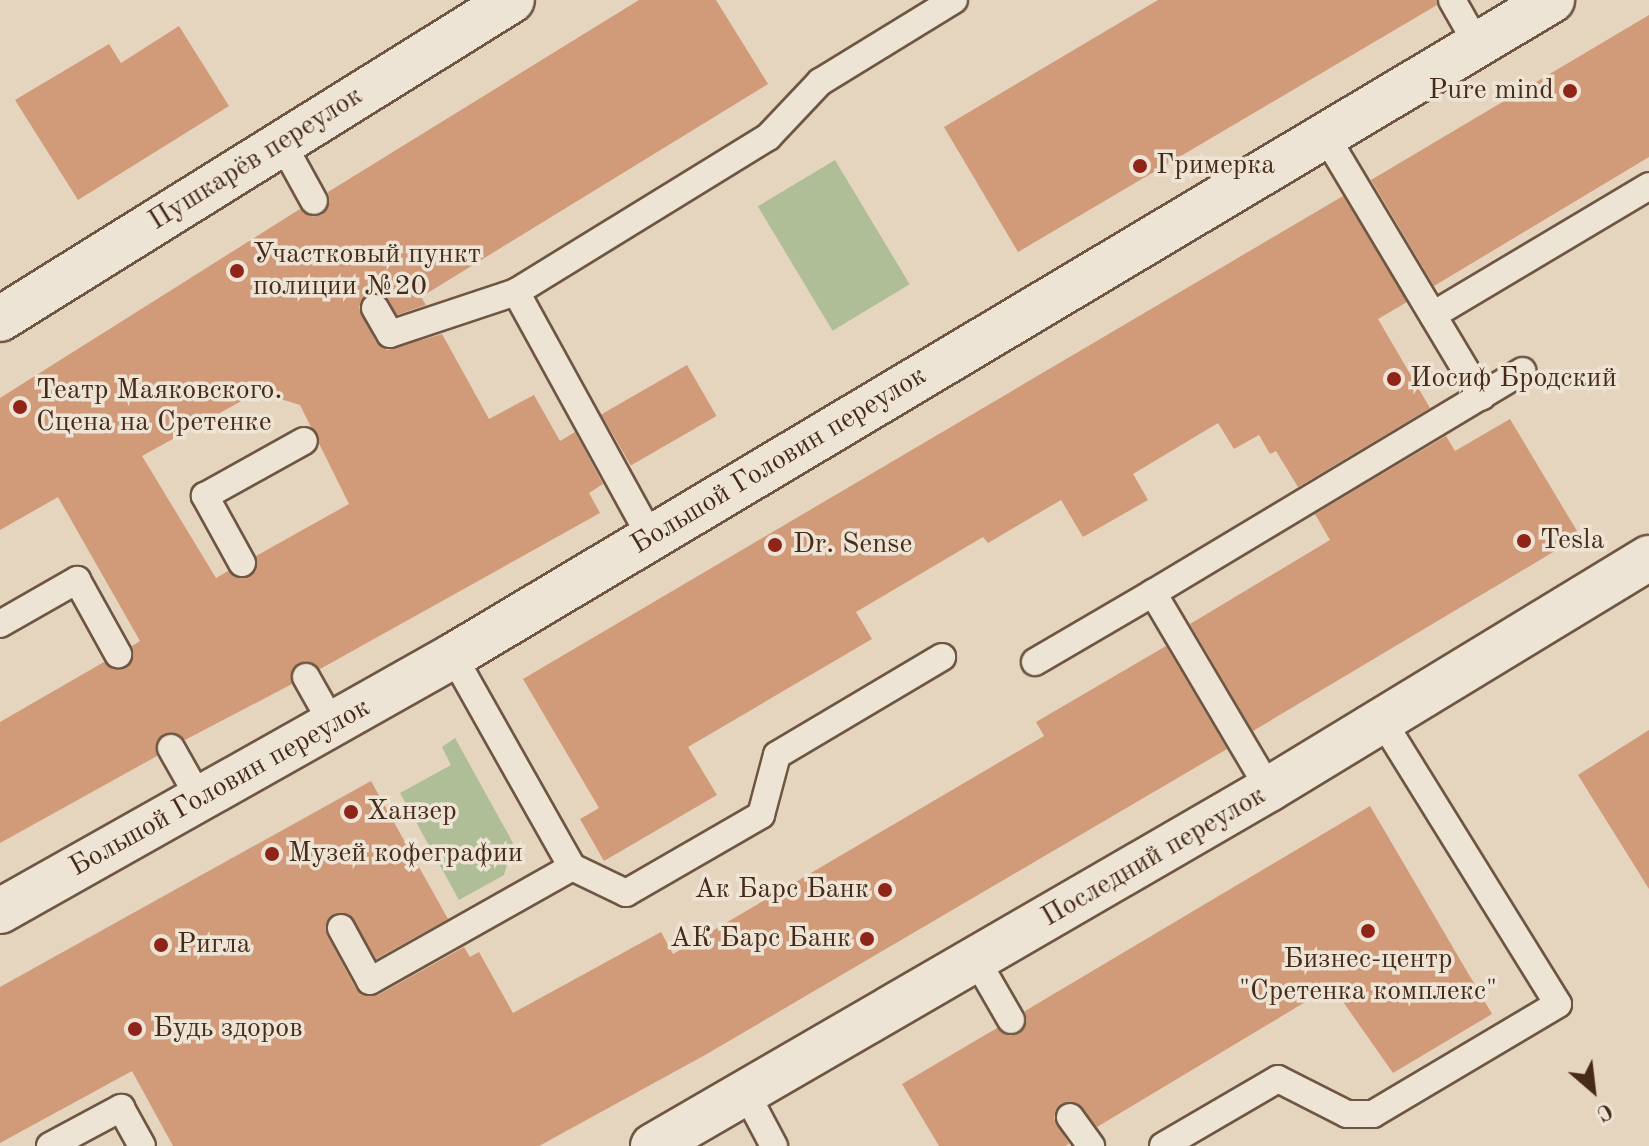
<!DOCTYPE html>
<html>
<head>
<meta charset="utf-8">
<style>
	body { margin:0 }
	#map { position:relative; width:1649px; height:1146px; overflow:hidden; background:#e5d5be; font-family:"Old Standard TT",serif }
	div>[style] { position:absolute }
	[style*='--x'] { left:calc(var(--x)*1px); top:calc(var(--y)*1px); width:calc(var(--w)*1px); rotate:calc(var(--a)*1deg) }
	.green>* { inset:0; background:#afbe96; transform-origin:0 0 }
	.building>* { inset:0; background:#d19a78; transform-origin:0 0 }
	.roads { filter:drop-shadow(2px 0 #6e5642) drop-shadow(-2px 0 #6e5642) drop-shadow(0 2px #6e5642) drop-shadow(0 -2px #6e5642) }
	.service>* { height:26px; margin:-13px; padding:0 13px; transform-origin:13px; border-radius:13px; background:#eee4d5 }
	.minor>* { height:44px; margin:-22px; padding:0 22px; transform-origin:22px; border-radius:22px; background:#eee4d5 }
	.dots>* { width:22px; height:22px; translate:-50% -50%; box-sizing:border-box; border:4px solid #eee4d5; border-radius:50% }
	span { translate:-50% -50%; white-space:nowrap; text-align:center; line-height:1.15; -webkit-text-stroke:7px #eee4d5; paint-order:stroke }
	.poi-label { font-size:28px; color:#472b19 }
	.right { translate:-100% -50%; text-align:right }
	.left { translate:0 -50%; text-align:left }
	.street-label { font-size:28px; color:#472b19 }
	.north { position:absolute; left:1553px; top:1050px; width:80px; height:80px; -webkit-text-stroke:6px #eee4d5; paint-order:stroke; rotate:152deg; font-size:22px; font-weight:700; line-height:32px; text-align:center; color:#472b19 }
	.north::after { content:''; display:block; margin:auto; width:28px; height:36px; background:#472b19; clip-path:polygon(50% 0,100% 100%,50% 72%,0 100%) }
</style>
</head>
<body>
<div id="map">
	<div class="green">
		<div style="left:835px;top:160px;width:145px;height:90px;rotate:59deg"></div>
		<div style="clip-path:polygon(455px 738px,513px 843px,504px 875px,459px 900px,400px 793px,451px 765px,442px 747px)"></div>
	</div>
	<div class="building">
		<div style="clip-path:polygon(evenodd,639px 0,716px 0,768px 84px,421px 297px,426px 305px,397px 315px,384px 295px,374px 292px,359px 307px,376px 342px,387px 350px,442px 334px,489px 419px,534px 395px,560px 441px,575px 432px,603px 484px,589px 493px,600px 513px,320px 669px,299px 663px,292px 670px,292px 684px,185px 740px,178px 734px,164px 734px,157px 741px,157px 756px,0 843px,0 722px,104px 662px,117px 670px,126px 668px,134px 655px,132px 646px,140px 641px,58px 497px,0 530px,0 398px,300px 209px,313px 217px,322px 215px,330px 202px,328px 192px,639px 0,258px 392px,300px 405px,349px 504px,256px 556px,256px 571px,249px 577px,228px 571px,216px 578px,142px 456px,258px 392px)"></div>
		<div style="clip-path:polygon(1158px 0,1436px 0,1437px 5px,1018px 252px,944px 127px)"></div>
		<div style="clip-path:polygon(1649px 15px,1649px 157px,1434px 286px,1371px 180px)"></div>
		<div style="clip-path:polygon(179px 26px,229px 106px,78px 200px,15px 100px,109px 44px,121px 63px)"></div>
		<div style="clip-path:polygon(1343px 196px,1407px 302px,1378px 319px,1430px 408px,1298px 487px,1276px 451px,1270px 454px,1259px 435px,1234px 449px,1218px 423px,1133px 474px,1148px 500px,1083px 537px,1061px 500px,988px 543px,983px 537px,856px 612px,872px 639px,688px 747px,717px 795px,604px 861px,580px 819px,599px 808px,523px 679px)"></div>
		<div style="left:687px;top:365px;width:59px;height:99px;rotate:60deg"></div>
		<div style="clip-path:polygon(1510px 419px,1580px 536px,1253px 731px,1190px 624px,1330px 540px,1315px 514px,1446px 436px,1455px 451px)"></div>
		<div style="clip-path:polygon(1166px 646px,1227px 749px,705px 1055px,539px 1146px,173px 1146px,132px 1071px,0 1143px,0 987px,371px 781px,448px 919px,376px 959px,350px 915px,333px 914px,327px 935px,356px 989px,362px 995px,378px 995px,464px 947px,470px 957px,479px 952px,513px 1013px,661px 932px,673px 954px,1044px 736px,1036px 722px)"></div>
		<div style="clip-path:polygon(1649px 730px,1649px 889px,1578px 775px)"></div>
		<div style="clip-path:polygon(1370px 806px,1492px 1014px,1393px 1073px,1332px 986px,1097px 1127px,1077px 1103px,1061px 1104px,1054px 1118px,1069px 1144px,1065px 1146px,939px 1146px,902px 1084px,997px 1028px,1010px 1036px,1020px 1033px,1027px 1021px,1025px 1011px)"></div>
	</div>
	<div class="roads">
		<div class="service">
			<div style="--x:1452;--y:0;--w:51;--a:60.4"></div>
			<div style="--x:1325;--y:135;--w:305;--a:59.1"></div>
			<div style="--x:282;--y:143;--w:66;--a:61.1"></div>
			<div style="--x:516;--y:292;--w:281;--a:61.2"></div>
			<div style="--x:375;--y:308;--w:30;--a:60"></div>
			<div style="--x:390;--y:334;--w:133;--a:-18.4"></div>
			<div style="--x:516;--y:292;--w:296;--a:-31.6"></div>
			<div style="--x:768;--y:137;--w:76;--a:-46.6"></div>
			<div style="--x:820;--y:82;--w:157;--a:-31.5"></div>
			<div style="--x:1433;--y:315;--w:252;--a:-30.8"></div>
			<div style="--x:242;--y:563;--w:77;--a:-118.9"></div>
			<div style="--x:205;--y:496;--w:113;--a:-29.1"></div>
			<div style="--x:0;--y:624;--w:89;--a:-29.7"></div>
			<div style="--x:77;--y:580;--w:85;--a:61"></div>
			<div style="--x:1035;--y:662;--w:137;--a:-30.3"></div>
			<div style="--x:306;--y:677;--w:55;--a:60.6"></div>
			<div style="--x:171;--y:748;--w:61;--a:60.5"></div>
			<div style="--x:1269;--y:789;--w:228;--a:-120.6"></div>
			<div style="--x:1153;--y:593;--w:431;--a:-31"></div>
			<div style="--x:572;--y:867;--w:60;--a:25.7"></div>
			<div style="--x:626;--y:893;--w:156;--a:-30"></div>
			<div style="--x:761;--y:815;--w:62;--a:-75.1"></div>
			<div style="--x:777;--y:755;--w:192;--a:-30.7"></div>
			<div style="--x:341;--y:928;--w:60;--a:61.3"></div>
			<div style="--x:370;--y:981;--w:232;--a:-29.4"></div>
			<div style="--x:572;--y:867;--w:242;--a:-119.4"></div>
			<div style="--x:977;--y:961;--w:68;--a:60"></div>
			<div style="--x:747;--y:1095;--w:58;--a:62.1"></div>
			<div style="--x:1070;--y:1117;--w:36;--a:54"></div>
			<div style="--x:50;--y:1146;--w:81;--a:-28.2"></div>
			<div style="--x:121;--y:1108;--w:43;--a:61.1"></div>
			<div style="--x:1163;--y:1146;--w:133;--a:-30.2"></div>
			<div style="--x:1278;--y:1079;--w:77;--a:26.9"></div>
			<div style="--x:1347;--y:1114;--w:26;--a:0"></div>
			<div style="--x:1373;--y:1114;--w:215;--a:-30.7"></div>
			<div style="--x:1558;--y:1004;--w:334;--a:-121.8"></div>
		</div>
		<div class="minor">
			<div style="--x:0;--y:319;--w:603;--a:-31.92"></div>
			<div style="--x:0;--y:911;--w:520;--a:-29.38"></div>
			<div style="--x:453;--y:656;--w:1280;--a:-30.83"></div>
			<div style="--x:653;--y:1146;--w:712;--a:-30.09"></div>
			<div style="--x:1269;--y:789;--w:445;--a:-31.3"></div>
		</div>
	</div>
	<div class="dots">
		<div style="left:1570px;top:91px;background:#8f2418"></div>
		<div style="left:1140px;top:166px;background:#8f2418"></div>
		<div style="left:237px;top:271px;background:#8f2418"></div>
		<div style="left:1394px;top:379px;background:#8f2418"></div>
		<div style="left:20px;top:407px;background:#8f2418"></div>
		<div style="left:1524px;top:541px;background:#8f2418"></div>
		<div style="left:775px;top:545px;background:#8f2418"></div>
		<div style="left:351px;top:812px;background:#8f2418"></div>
		<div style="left:272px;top:854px;background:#8f2418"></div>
		<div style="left:885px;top:890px;background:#8f2418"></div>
		<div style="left:1368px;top:931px;background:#8f2418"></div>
		<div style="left:867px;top:939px;background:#8f2418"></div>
		<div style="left:161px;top:945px;background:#8f2418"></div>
		<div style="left:135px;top:1029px;background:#8f2418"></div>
	</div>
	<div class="poi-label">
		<span class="right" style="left:1554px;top:91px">Pure mind</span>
		<span class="left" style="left:1156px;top:166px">Гримерка</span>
		<span class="left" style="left:253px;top:271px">Участковый пункт<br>полиции №20</span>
		<span class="left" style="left:1410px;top:379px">Иосиф Бродский</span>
		<span class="left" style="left:36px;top:407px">Театр Маяковского.<br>Сцена на Сретенке</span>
		<span class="left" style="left:1540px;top:541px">Tesla</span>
		<span class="left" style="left:793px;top:545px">Dr. Sense</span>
		<span class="left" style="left:367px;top:812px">Ханзер</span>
		<span class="left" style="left:288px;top:854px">Музей кофеграфии</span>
		<span class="right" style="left:869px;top:890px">Ак Барс Банк</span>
		<span class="right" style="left:851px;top:939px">АК Барс Банк</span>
		<span class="left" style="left:177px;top:945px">Ригла</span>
		<span style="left:1368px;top:976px">Бизнес-центр<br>"Сретенка комплекс"</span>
		<span class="left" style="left:153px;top:1029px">Будь здоров</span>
	</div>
	<div class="street-label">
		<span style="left:256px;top:159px;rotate:-32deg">Пушкарёв переулок</span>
		<span style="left:779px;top:461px;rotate:-31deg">Большой Головин переулок</span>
		<span style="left:220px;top:788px;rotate:-29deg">Большой Головин переулок</span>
		<span style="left:1154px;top:857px;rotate:-30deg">Последний переулок</span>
	</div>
	<div class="north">С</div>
</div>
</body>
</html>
